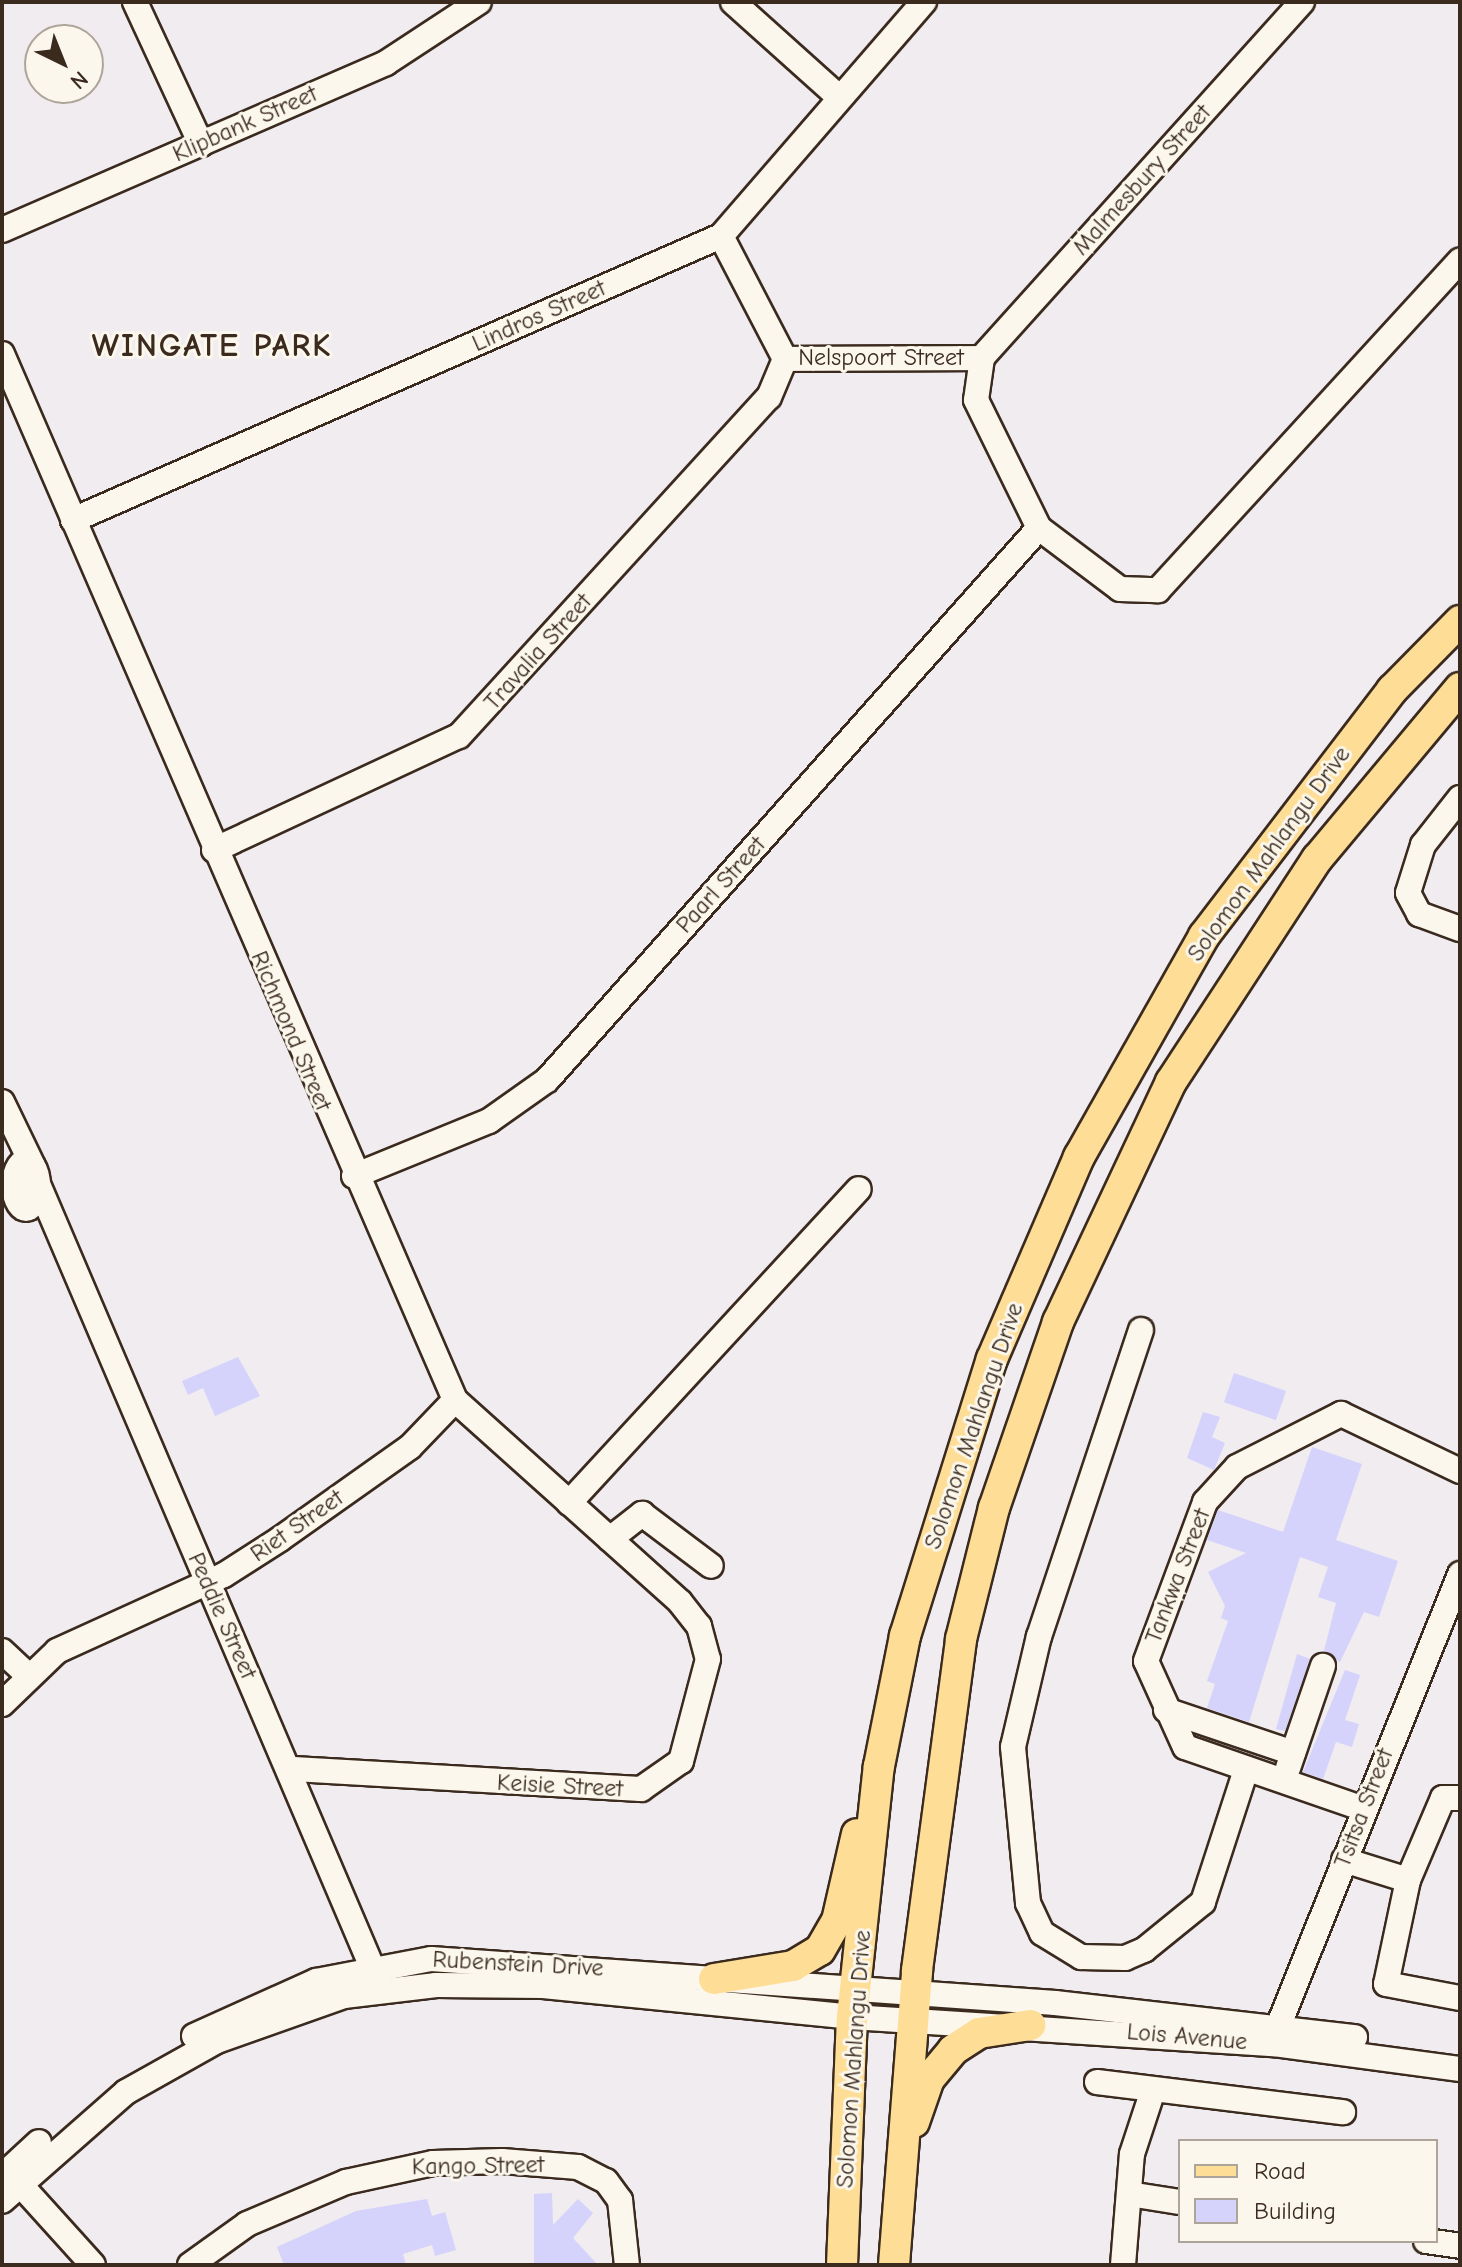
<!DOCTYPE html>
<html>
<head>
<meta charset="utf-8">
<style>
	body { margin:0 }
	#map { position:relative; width:1462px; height:2267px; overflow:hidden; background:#f0ecf0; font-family:"Comic Neue",sans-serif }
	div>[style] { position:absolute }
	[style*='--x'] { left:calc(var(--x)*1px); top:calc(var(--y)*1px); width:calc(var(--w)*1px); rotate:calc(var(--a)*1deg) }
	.building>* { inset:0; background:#d5d2fb; transform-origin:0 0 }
	.roads { filter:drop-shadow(2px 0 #3b2a1e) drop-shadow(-2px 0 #3b2a1e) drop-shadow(0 2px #3b2a1e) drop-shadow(0 -2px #3b2a1e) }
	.minor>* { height:24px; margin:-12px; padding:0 12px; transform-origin:12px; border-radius:12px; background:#fbf7ec }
	.minor>.ring { margin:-12px; padding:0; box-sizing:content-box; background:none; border:24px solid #fbf7ec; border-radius:50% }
	.major>* { height:30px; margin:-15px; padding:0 15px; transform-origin:15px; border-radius:15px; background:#fedd96 }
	span { translate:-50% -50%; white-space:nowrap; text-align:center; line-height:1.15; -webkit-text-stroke:6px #fbf7ec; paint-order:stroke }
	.street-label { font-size:24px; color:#3b2a1e }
	.district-label { font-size:32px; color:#3b2a1e; font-weight:700; letter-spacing:2px }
	.frame { position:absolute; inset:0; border:4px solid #3b2a1e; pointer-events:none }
	.legend { position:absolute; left:1178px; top:2139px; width:260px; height:104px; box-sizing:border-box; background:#fbf7ec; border:2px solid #aea59a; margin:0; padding:10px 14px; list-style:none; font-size:24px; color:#3b2a1e }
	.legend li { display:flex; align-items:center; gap:16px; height:40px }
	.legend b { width:40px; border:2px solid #aea59a }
	.north { position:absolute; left:24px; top:24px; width:80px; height:80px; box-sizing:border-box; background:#fbf7ec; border:2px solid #aea59a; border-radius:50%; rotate:137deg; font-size:22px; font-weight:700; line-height:32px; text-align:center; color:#3b2a1e }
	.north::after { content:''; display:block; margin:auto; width:28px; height:36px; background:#3b2a1e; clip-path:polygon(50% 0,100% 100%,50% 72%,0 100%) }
</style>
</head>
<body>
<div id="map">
	<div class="building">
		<div style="clip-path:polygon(238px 1357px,260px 1396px,215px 1416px,203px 1388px,188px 1395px,182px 1381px)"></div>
		<div style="left:1234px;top:1373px;width:55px;height:31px;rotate:19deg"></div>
		<div style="clip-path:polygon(1203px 1412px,1220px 1417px,1212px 1437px,1225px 1443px,1214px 1470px,1187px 1458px)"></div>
		<div style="clip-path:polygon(1312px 1447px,1362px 1464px,1336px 1540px,1398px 1561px,1379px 1617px,1364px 1612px,1340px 1662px,1324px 1651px,1336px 1603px,1318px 1597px,1328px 1567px,1300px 1557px,1249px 1722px,1207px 1708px,1215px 1684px,1207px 1681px,1228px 1621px,1221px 1618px,1225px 1606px,1208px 1572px,1246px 1553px,1207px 1540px,1218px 1510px,1283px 1532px)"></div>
		<div style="clip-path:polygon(1297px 1654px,1310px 1659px,1285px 1731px,1276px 1729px)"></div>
		<div style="clip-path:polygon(1345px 1670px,1360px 1675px,1345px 1720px,1359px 1724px,1352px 1747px,1336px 1742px,1323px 1779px,1303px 1772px)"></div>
		<div style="clip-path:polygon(552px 2193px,553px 2225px,578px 2199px,593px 2213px,573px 2238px,598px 2265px,534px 2263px,534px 2194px)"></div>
		<div style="clip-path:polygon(427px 2199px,432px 2216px,445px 2212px,456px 2250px,435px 2256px,432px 2245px,403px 2254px,406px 2265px,284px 2265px,277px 2247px,356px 2211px)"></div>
	</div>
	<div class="roads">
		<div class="minor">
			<div style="--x:135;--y:2;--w:157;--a:65.1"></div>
			<div style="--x:733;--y:2;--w:142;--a:41.9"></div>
			<div style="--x:1302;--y:2;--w:479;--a:132"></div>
			<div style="--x:982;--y:358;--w:42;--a:98.1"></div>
			<div style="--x:976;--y:400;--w:143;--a:63.8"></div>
			<div style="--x:1039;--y:528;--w:101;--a:37"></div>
			<div style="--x:1120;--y:589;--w:38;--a:2"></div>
			<div style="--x:1158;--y:590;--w:447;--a:-47.5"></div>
			<div style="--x:2;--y:230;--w:419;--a:-23.5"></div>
			<div style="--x:386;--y:63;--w:111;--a:-33.3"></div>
			<div style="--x:721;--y:236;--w:139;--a:62.5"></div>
			<div style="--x:785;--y:359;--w:197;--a:-0.3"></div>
			<div style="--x:2;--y:354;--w:1140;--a:66.58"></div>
			<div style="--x:455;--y:1400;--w:302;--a:41.9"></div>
			<div style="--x:680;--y:1602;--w:31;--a:52"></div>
			<div style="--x:699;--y:1626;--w:34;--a:75"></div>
			<div style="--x:708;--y:1659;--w:106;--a:104.8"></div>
			<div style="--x:681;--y:1761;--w:49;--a:145"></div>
			<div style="--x:641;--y:1789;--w:353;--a:-176.7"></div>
			<div style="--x:73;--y:520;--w:708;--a:-23.67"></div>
			<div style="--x:721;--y:236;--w:310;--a:-49.1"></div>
			<div style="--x:1460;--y:798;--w:60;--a:128.2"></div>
			<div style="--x:1423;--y:845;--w:50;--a:107.4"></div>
			<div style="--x:1408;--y:893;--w:24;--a:62"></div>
			<div style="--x:1419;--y:914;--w:44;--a:20.1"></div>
			<div style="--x:214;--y:850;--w:270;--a:-25"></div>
			<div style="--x:459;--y:736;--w:459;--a:-47.6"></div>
			<div style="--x:769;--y:397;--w:41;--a:-67.2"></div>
			<div style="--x:2;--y:1102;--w:71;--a:64.2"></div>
			<div class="ring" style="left:14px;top:1161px;width:-2px;height:-2px"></div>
			<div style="--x:354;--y:1176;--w:146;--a:-22.2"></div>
			<div style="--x:489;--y:1121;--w:71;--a:-35.3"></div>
			<div style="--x:547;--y:1080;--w:739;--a:-48.29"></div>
			<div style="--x:35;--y:1177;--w:874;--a:66.9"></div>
			<div style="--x:1141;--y:1330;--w:323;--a:108.4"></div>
			<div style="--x:1039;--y:1636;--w:114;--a:103.2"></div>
			<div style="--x:1013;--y:1747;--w:157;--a:84.5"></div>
			<div style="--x:1028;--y:1903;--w:33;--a:65"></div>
			<div style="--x:1042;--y:1933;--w:46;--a:31.6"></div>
			<div style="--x:1081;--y:1957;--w:44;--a:1.3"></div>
			<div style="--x:1125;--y:1958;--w:21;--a:-23"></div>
			<div style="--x:1144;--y:1950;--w:76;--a:-39.1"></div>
			<div style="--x:1203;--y:1902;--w:139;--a:-72"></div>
			<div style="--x:569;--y:1503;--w:427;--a:-47.3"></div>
			<div style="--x:610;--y:1539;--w:41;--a:-38"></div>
			<div style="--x:642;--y:1514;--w:86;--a:37"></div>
			<div style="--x:2;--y:1651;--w:34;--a:43"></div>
			<div style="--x:2;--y:1704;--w:76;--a:-43.9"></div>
			<div style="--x:57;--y:1651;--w:183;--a:-24.5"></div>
			<div style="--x:224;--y:1575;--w:67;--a:-32.7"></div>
			<div style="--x:280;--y:1539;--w:159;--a:-35.3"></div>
			<div style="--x:410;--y:1447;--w:65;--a:-46.2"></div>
			<div style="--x:1166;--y:1710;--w:134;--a:18.7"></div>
			<div style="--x:1288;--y:1768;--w:108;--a:-71.1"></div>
			<div style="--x:1364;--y:1809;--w:189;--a:-160.9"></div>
			<div style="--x:1185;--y:1747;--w:94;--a:-114.4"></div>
			<div style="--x:1146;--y:1661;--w:170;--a:-69.6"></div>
			<div style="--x:1205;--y:1502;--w:47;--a:-47.6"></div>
			<div style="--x:1237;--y:1467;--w:117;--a:-27"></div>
			<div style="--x:1341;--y:1414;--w:132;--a:25.6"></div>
			<div style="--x:1344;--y:1860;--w:67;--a:17.4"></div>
			<div style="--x:1408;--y:1880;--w:89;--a:-66.9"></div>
			<div style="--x:1443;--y:1798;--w:17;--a:0"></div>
			<div style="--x:1408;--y:1880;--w:106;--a:101.9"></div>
			<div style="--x:1386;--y:1984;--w:75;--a:10.7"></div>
			<div style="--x:194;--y:2036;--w:134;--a:-24.3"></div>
			<div style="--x:316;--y:1981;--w:117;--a:-10.8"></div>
			<div style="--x:431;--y:1959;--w:626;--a:4.03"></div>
			<div style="--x:1055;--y:2003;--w:302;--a:6.5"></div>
			<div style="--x:1274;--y:2037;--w:499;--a:-68.1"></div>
			<div style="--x:1097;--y:2082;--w:248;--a:7"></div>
			<div style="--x:9;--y:2172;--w:125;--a:47.9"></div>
			<div style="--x:2;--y:2176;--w:50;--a:-42.6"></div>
			<div style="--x:1129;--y:2194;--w:52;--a:8.9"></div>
			<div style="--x:2;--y:2201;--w:165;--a:-41.3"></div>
			<div style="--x:126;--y:2092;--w:104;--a:-29.3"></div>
			<div style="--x:217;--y:2041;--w:135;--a:-19.5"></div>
			<div style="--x:344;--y:1996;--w:93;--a:-6.8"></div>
			<div style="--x:436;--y:1985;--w:107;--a:0.5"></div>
			<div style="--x:543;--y:1986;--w:311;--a:5.7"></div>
			<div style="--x:852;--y:2017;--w:422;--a:3.7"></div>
			<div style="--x:1273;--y:2044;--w:189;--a:7.6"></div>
			<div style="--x:1426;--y:2241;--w:34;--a:8"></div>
			<div style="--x:190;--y:2265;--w:70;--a:-35.7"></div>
			<div style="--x:247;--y:2224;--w:108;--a:-23"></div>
			<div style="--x:346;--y:2182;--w:89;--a:-12.3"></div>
			<div style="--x:433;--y:2163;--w:69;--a:-1.7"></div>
			<div style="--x:502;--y:2161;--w:76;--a:4.5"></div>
			<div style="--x:578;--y:2167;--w:31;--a:27"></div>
			<div style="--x:606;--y:2181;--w:24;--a:54"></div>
			<div style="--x:620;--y:2200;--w:65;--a:83.9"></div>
			<div style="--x:1123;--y:2265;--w:111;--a:-85.4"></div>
			<div style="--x:1132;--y:2154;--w:64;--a:-71.8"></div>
		</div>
		<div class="major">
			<div style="--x:714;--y:1979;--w:80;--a:-9.3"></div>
			<div style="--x:793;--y:1966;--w:31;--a:-31"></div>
			<div style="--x:820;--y:1950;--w:34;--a:-60"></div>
			<div style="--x:837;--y:1921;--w:89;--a:-77.1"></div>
			<div style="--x:914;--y:2122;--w:46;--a:-70.8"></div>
			<div style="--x:929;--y:2079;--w:38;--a:-50"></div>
			<div style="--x:953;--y:2050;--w:31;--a:-33"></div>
			<div style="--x:979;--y:2033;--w:52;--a:-8.9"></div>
			<div style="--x:842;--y:2265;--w:248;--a:-87.7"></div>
			<div style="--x:852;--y:2017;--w:252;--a:-83.9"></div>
			<div style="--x:879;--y:1766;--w:133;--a:-78.7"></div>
			<div style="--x:905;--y:1636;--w:290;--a:-72.6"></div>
			<div style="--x:992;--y:1359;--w:220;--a:-66.7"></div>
			<div style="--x:1079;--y:1157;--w:254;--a:-60.5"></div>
			<div style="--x:1204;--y:936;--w:310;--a:-52.6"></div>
			<div style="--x:1392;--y:690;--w:97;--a:-45.4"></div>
			<div style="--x:894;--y:2265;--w:296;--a:-85.5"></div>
			<div style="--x:917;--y:1970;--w:334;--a:-82.4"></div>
			<div style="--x:961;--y:1639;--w:135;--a:-75.9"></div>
			<div style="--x:994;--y:1508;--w:197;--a:-71"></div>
			<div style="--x:1058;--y:1322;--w:265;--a:-64.8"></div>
			<div style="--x:1171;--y:1082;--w:267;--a:-56.8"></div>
			<div style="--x:1317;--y:859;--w:223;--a:-50.1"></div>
		</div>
	</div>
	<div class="street-label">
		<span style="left:245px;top:124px;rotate:-24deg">Klipbank Street</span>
		<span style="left:1142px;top:180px;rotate:-48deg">Malmesbury Street</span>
		<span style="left:539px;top:316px;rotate:-24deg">Lindros Street</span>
		<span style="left:881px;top:358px">Nelspoort Street</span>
		<span style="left:538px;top:652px;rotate:-48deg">Travalia Street</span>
		<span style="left:1269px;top:854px;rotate:-54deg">Solomon Mahlangu Drive</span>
		<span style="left:721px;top:885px;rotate:-48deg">Paarl Street</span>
		<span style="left:291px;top:1031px;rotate:67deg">Richmond Street</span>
		<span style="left:974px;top:1426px;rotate:-71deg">Solomon Mahlangu Drive</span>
		<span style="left:297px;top:1526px;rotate:-35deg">Riet Street</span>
		<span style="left:1178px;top:1576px;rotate:-69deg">Tankwa Street</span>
		<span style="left:222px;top:1616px;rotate:66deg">Peddie Street</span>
		<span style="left:560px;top:1786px;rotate:3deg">Keisie Street</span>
		<span style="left:1364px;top:1808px;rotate:-69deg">Tsitsa Street</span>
		<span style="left:518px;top:1964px;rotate:3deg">Rubenstein Drive</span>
		<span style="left:1187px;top:2037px;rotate:5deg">Lois Avenue</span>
		<span style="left:854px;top:2059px;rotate:-86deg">Solomon Mahlangu Drive</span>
		<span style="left:478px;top:2166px;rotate:-1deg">Kango Street</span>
	</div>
	<div class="district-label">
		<span style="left:212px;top:346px">WINGATE PARK</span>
	</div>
	<div class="frame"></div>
	<ul class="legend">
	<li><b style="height:10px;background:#fedd96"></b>Road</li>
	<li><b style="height:22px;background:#d5d2fb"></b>Building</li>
	</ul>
	<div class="north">N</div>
</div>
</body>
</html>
